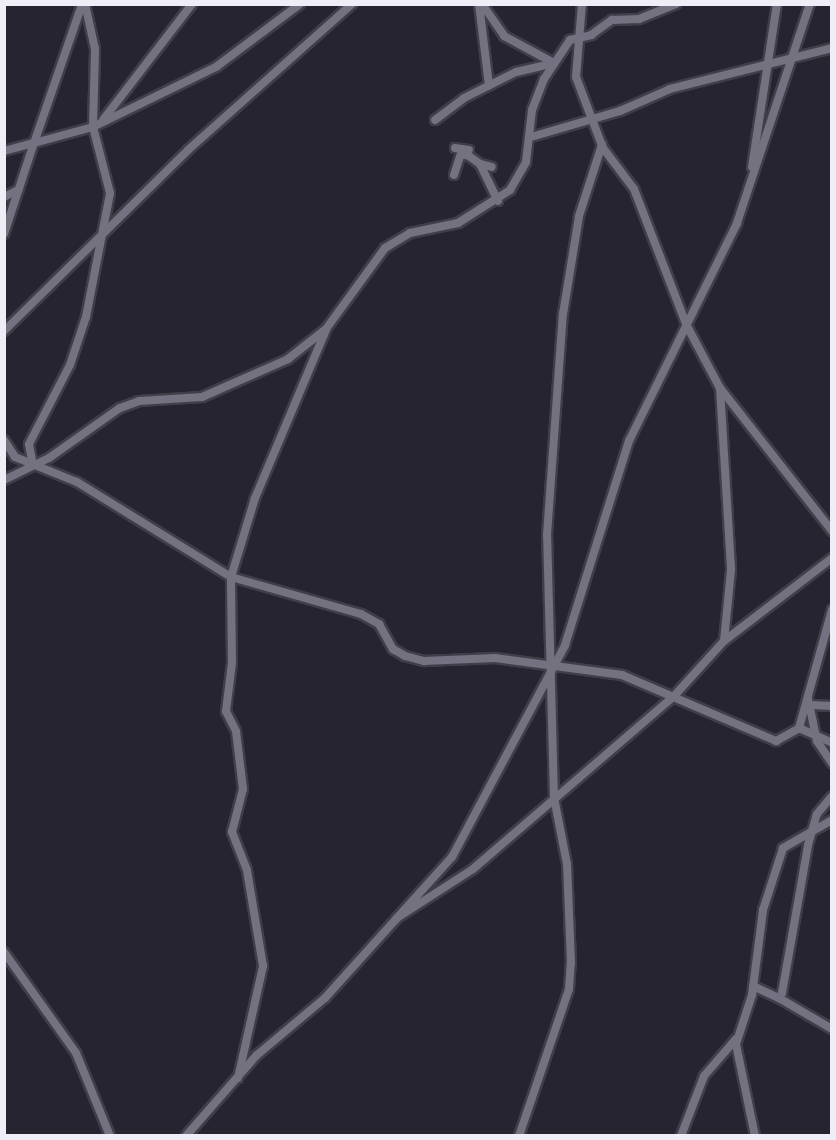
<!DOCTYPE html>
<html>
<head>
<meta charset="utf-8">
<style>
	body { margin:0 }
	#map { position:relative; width:836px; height:1140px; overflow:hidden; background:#262430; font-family:Lato,sans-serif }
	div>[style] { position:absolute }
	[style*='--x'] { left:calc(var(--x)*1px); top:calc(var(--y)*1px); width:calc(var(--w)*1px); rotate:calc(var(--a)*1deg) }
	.roads { filter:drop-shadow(2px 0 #413e49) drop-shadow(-2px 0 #413e49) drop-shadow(0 2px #413e49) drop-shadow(0 -2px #413e49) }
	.minor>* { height:8px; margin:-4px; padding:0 4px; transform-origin:4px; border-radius:4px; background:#747180 }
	span { translate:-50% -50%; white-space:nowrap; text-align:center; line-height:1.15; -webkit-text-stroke:4.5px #0f0e14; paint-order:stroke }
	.frame { position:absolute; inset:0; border:6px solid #efedf6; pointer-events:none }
</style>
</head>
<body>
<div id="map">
	<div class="roads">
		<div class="minor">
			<div style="--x:479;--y:4;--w:82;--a:83"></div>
			<div style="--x:482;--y:4;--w:39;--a:55"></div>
			<div style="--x:504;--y:36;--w:57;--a:28.4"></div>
			<div style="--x:582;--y:4;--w:73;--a:94.7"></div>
			<div style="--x:576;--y:77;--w:76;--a:69.2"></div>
			<div style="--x:603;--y:148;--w:51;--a:52.9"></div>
			<div style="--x:634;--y:189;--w:147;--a:68.9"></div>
			<div style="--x:687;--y:326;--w:70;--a:62"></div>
			<div style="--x:720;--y:388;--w:182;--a:51.9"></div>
			<div style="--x:103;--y:120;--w:146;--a:-52.5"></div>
			<div style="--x:435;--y:120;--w:36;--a:-37"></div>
			<div style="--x:464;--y:98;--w:58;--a:-26.6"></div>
			<div style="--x:516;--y:72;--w:39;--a:-13"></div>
			<div style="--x:531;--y:137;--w:93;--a:-16.3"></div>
			<div style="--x:620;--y:111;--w:55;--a:-23.7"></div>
			<div style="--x:670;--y:89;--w:167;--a:-14.2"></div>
			<div style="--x:455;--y:148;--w:14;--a:8"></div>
			<div style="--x:4;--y:151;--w:31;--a:-15"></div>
			<div style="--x:34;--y:143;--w:147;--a:-70.9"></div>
			<div style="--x:480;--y:164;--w:12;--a:14"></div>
			<div style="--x:752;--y:167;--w:165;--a:-81.3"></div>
			<div style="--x:454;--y:175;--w:22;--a:-72"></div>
			<div style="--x:461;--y:154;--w:8;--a:14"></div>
			<div style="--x:469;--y:156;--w:14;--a:36"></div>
			<div style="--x:480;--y:164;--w:41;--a:64.1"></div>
			<div style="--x:4;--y:197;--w:16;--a:-27"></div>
			<div style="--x:4;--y:234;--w:96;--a:-71.8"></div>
			<div style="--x:34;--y:143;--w:61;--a:-15.2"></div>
			<div style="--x:93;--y:127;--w:137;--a:-26"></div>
			<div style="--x:216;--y:67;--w:105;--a:-36.9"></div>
			<div style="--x:4;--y:331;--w:258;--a:-44.5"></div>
			<div style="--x:188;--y:150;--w:220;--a:-41.7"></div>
			<div style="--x:720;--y:388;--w:182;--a:86.5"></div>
			<div style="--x:731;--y:570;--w:71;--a:95.6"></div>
			<div style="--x:4;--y:440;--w:20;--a:57"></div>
			<div style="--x:15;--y:457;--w:67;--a:22"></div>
			<div style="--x:77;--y:482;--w:181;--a:31.7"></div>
			<div style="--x:231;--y:577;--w:135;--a:15.9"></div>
			<div style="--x:361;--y:614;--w:21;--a:29"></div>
			<div style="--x:379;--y:624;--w:29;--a:61"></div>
			<div style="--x:393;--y:649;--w:14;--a:30"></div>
			<div style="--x:405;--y:656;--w:20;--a:15"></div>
			<div style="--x:424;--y:661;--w:71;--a:-2.4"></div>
			<div style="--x:495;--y:658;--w:128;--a:7.6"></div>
			<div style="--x:622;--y:675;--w:168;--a:23.2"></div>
			<div style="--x:776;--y:741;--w:26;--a:-29"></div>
			<div style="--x:799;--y:728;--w:123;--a:-74.4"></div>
			<div style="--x:33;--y:465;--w:21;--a:-101"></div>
			<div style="--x:29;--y:444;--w:89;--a:-62.6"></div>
			<div style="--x:70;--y:365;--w:51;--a:-71.6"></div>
			<div style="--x:86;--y:317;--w:126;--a:-79"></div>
			<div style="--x:110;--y:193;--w:68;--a:-104.4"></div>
			<div style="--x:93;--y:127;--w:78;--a:-88.5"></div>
			<div style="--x:95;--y:49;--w:46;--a:-102.5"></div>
			<div style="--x:4;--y:480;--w:50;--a:-26.1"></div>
			<div style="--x:49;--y:458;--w:87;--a:-35.2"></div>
			<div style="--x:120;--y:408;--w:20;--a:-20"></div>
			<div style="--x:139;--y:401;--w:63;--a:-3.6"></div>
			<div style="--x:202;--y:397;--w:94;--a:-23.8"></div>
			<div style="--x:288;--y:359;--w:48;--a:-38.3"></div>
			<div style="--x:326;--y:329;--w:100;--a:-53.9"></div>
			<div style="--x:385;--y:248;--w:29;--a:-31"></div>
			<div style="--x:410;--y:233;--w:49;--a:-11.8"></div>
			<div style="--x:458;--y:223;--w:62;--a:-32.4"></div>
			<div style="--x:510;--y:190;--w:32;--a:-60"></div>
			<div style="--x:526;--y:162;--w:52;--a:-83.4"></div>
			<div style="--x:532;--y:110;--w:33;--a:-69"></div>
			<div style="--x:544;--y:79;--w:47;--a:-56.3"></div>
			<div style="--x:570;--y:40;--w:22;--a:-13"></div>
			<div style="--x:591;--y:35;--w:26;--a:-36"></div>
			<div style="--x:612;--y:20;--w:27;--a:-2"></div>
			<div style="--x:639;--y:19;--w:40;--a:-22"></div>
			<div style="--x:808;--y:699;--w:43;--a:77.9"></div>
			<div style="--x:817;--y:741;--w:27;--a:56"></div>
			<div style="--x:811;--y:705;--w:21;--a:3"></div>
			<div style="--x:799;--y:728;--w:36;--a:24"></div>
			<div style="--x:397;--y:918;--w:82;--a:-48"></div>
			<div style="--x:452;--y:857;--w:240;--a:-61.9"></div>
			<div style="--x:565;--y:645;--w:214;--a:-72.6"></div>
			<div style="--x:629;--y:441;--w:243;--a:-63.6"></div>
			<div style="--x:737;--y:223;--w:231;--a:-71.6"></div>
			<div style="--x:4;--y:952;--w:124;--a:54.5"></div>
			<div style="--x:76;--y:1053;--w:90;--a:67.7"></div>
			<div style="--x:753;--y:986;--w:29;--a:25"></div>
			<div style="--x:779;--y:998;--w:6;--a:-59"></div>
			<div style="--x:782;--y:993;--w:150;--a:-80"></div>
			<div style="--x:808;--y:845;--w:32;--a:-74"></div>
			<div style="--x:817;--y:814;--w:23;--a:-50"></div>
			<div style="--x:779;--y:998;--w:61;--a:30.3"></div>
			<div style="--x:238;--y:1078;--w:115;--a:-77.4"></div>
			<div style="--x:263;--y:966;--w:97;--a:-99.5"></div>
			<div style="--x:247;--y:870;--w:41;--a:-111.5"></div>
			<div style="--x:232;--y:832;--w:44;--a:-75.7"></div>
			<div style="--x:243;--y:789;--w:58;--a:-96.9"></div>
			<div style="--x:236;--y:731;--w:22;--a:-117"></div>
			<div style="--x:226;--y:711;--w:48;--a:-82.9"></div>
			<div style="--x:232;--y:663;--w:86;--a:-90.7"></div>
			<div style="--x:231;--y:577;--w:83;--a:-73.1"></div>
			<div style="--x:255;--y:498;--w:182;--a:-67.1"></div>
			<div style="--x:186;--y:1136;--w:108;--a:-48.8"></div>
			<div style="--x:257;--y:1055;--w:89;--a:-40"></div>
			<div style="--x:325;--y:998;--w:108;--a:-48"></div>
			<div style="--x:397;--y:918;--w:90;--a:-32.8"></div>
			<div style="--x:473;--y:869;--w:267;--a:-40.7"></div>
			<div style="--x:675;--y:695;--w:73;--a:-47.8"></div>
			<div style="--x:724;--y:641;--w:136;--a:-37.5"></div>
			<div style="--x:519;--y:1136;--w:155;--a:-71.2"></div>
			<div style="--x:569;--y:989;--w:26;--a:-86"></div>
			<div style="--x:571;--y:963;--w:99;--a:-92.3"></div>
			<div style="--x:567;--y:864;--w:67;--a:-101.1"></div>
			<div style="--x:554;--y:798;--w:263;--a:-91.5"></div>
			<div style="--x:547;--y:535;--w:222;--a:-85.9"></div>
			<div style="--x:563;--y:314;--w:99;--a:-80.7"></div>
			<div style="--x:579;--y:216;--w:75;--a:-72.1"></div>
			<div style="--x:681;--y:1136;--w:64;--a:-69"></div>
			<div style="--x:704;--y:1076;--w:49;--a:-49.1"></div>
			<div style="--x:755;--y:1136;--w:94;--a:-101.7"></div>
			<div style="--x:736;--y:1044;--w:52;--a:-71.9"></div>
			<div style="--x:752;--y:995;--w:86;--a:-82.6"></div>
			<div style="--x:763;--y:910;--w:65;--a:-72.1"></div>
			<div style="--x:783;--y:848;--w:56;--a:-29.7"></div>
		</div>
	</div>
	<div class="frame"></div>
</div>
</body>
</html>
